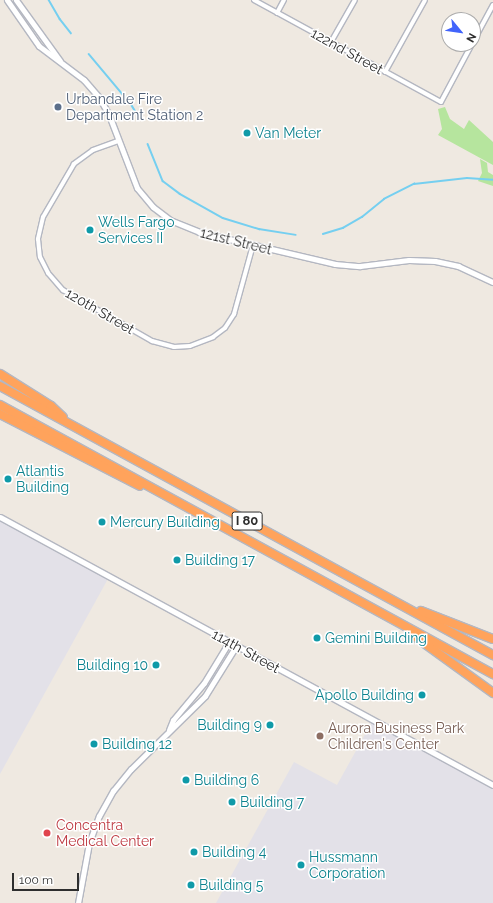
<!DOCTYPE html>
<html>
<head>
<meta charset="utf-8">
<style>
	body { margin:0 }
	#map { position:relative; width:493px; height:903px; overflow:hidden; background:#efe9e1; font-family:Raleway,sans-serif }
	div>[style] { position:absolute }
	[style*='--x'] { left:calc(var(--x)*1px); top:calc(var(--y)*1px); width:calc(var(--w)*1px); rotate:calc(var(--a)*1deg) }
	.industrial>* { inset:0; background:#e3e1e8 }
	.green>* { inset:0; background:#b6e59e }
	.stream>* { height:1.5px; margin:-0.75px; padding:0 0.75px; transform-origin:0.75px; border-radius:0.75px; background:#75cff0 }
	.roads { filter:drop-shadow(1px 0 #b4b7c1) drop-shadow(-1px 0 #b4b7c1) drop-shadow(0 1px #b4b7c1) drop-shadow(0 -1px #b4b7c1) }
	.minor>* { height:4px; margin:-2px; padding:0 2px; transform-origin:2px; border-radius:2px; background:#fff }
	.tertiary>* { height:5px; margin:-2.5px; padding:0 2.5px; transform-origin:2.5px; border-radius:2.5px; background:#fff }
	.motorway>* { height:8px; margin:-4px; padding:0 4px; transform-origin:4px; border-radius:4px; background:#ffa35c }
	.dots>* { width:11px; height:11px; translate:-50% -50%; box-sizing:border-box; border:2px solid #fff; border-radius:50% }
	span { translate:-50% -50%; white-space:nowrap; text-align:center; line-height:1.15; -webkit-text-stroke:3px #fff; paint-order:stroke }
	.shield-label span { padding:1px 3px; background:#fff; border:1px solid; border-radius:3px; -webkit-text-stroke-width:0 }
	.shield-label { font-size:13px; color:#2e2e2e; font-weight:700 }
	.street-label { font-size:14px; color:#2e2e2e }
	.service-label { font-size:14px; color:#4e5e75 }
	.left { translate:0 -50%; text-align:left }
	.culture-label { font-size:14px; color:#0d838f }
	.right { translate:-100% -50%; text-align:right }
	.education-label { font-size:14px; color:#785e54 }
	.health-label { font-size:14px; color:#be3a42 }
	.north { position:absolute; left:441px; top:12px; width:40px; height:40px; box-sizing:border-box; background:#fff; border:1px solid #ababab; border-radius:50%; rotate:119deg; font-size:11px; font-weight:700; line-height:16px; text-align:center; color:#2e2e2e }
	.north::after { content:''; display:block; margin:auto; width:14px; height:18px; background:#4264fb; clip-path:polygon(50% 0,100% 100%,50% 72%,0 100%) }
	.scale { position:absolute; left:12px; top:873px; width:67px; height:18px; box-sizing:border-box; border:2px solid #2e2e2e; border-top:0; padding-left:5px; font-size:12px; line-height:14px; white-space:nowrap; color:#2e2e2e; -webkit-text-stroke:3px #fff; paint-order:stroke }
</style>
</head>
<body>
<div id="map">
	<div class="industrial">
		<div style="clip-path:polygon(0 517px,109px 577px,0 774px)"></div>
		<div style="clip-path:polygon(373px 720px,493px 785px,493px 903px,216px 903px,294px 762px,337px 785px)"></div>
	</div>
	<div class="green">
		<div style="clip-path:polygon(445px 107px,450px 119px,464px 129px,469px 120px,493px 142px,493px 165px,438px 135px,442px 129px,438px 109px)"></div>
		<div style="clip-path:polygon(480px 159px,487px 163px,488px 172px,493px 175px,493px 186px,478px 181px,482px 173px)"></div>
	</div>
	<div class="stream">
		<div style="--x:49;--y:0;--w:22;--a:60"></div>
		<div style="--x:60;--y:19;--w:18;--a:52"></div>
		<div style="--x:89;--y:54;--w:65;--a:50"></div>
		<div style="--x:131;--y:104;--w:15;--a:58"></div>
		<div style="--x:148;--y:144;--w:40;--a:68"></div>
		<div style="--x:163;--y:181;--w:21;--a:37"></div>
		<div style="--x:180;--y:194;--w:49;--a:29.2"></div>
		<div style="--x:223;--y:218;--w:38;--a:17"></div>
		<div style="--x:259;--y:229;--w:37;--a:9"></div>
		<div style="--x:323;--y:234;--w:21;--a:-17"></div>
		<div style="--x:343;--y:228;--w:22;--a:-30"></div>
		<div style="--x:362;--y:217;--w:28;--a:-39"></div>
		<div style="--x:384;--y:199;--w:34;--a:-27"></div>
		<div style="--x:414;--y:184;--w:53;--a:-6.5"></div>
		<div style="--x:467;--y:178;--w:26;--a:4"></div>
	</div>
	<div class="roads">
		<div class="minor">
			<div style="--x:254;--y:0;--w:213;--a:28.6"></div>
			<div style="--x:441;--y:102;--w:66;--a:-61.9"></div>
			<div style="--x:277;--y:13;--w:15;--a:-62"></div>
			<div style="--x:331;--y:42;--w:48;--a:-60.3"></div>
			<div style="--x:473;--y:42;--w:42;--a:-61.6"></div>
			<div style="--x:385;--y:72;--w:82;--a:-60.9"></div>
			<div style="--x:118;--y:141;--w:27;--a:160"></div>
			<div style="--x:93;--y:150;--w:24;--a:144"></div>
			<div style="--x:74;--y:164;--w:61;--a:120.3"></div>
			<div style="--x:43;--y:217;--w:23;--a:103"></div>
			<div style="--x:38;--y:239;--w:18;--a:84"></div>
			<div style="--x:40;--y:257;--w:18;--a:63"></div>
			<div style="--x:48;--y:273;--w:23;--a:49"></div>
			<div style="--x:63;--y:290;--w:103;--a:29.8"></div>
			<div style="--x:152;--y:341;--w:23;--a:15"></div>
			<div style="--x:174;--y:347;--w:16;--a:-4"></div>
			<div style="--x:190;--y:346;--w:25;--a:-21"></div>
			<div style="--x:213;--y:337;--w:15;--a:-37"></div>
			<div style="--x:225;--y:328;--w:17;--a:-57"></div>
			<div style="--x:234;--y:314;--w:72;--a:-74.6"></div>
		</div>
		<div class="tertiary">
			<div style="--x:7;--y:0;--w:56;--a:55.2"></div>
			<div style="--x:39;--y:46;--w:56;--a:37.1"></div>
			<div style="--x:84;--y:80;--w:23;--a:49"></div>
			<div style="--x:99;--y:97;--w:21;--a:61"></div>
			<div style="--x:109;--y:115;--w:78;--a:69"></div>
			<div style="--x:137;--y:188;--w:25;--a:50"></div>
			<div style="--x:153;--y:207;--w:21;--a:37"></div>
			<div style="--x:170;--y:220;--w:31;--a:22"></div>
			<div style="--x:199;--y:232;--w:140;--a:13.2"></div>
			<div style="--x:335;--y:264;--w:25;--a:5"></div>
			<div style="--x:360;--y:266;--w:49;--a:-7"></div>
			<div style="--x:409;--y:260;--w:26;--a:2"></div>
			<div style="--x:435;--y:261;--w:24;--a:12"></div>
			<div style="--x:458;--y:266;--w:38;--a:25"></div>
			<div style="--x:16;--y:0;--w:75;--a:54.2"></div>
			<div style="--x:0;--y:517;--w:561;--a:28.53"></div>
			<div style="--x:169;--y:730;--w:11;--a:-68"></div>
			<div style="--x:173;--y:720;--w:48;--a:-50"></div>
			<div style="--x:204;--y:683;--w:48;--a:-58.6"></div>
			<div style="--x:78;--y:903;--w:61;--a:-79.6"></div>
			<div style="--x:89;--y:843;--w:29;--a:-70"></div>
			<div style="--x:99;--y:816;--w:29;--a:-61"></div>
			<div style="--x:113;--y:791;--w:28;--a:-51"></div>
			<div style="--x:131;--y:769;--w:104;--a:-44.6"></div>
			<div style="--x:205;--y:696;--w:59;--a:-58.2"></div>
		</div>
		<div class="motorway">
			<div style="--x:0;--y:374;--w:60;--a:32.1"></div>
			<div style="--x:51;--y:406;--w:16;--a:43"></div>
			<div style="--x:0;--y:386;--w:562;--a:28.62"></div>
			<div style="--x:0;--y:405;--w:562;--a:28.62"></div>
			<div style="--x:0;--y:414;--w:157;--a:27.2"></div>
			<div style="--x:421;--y:611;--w:77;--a:21.3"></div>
			<div style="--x:413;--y:635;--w:99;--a:35.9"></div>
		</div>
	</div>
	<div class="dots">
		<div style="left:58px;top:107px;background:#5c6f8a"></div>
		<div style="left:247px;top:133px;background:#0f9aa8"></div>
		<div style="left:90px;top:230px;background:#0f9aa8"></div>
		<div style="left:8px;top:479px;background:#0f9aa8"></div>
		<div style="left:102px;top:522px;background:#0f9aa8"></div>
		<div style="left:177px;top:560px;background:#0f9aa8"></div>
		<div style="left:317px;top:638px;background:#0f9aa8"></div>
		<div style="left:156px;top:665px;background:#0f9aa8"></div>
		<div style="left:422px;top:695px;background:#0f9aa8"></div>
		<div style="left:270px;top:725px;background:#0f9aa8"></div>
		<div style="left:320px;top:736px;background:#8d6e63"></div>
		<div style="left:94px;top:744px;background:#0f9aa8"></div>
		<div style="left:186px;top:780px;background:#0f9aa8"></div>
		<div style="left:232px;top:802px;background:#0f9aa8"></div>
		<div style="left:47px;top:833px;background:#e0444e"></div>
		<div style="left:194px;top:852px;background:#0f9aa8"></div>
		<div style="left:301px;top:865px;background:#0f9aa8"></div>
		<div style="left:191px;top:885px;background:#0f9aa8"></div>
	</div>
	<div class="shield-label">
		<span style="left:247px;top:521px">I 80</span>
	</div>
	<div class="street-label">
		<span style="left:347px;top:51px;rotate:29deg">122nd Street</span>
		<span style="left:236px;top:241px;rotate:14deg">121st Street</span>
		<span style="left:100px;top:311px;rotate:30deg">120th Street</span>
		<span style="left:246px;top:651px;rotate:29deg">114th Street</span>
	</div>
	<div class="service-label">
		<span class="left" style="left:66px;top:107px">Urbandale Fire<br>Department Station 2</span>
	</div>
	<div class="culture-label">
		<span class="left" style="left:255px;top:133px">Van Meter</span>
		<span class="left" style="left:98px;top:230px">Wells Fargo<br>Services II</span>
		<span class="left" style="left:16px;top:479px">Atlantis<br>Building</span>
		<span class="left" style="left:110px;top:522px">Mercury Building</span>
		<span class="left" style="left:185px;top:560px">Building 17</span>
		<span class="left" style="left:325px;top:638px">Gemini Building</span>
		<span class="right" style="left:148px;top:665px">Building 10</span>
		<span class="right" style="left:414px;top:695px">Apollo Building</span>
		<span class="right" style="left:262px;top:725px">Building 9</span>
		<span class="left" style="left:102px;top:744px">Building 12</span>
		<span class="left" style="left:194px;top:780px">Building 6</span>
		<span class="left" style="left:240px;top:802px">Building 7</span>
		<span class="left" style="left:202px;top:852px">Building 4</span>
		<span class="left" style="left:309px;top:865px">Hussmann<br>Corporation</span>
		<span class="left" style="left:199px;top:885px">Building 5</span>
	</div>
	<div class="education-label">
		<span class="left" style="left:328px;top:736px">Aurora Business Park<br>Children's Center</span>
	</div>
	<div class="health-label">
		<span class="left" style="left:56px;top:833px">Concentra<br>Medical Center</span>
	</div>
	<div class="north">N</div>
	<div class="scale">100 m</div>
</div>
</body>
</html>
